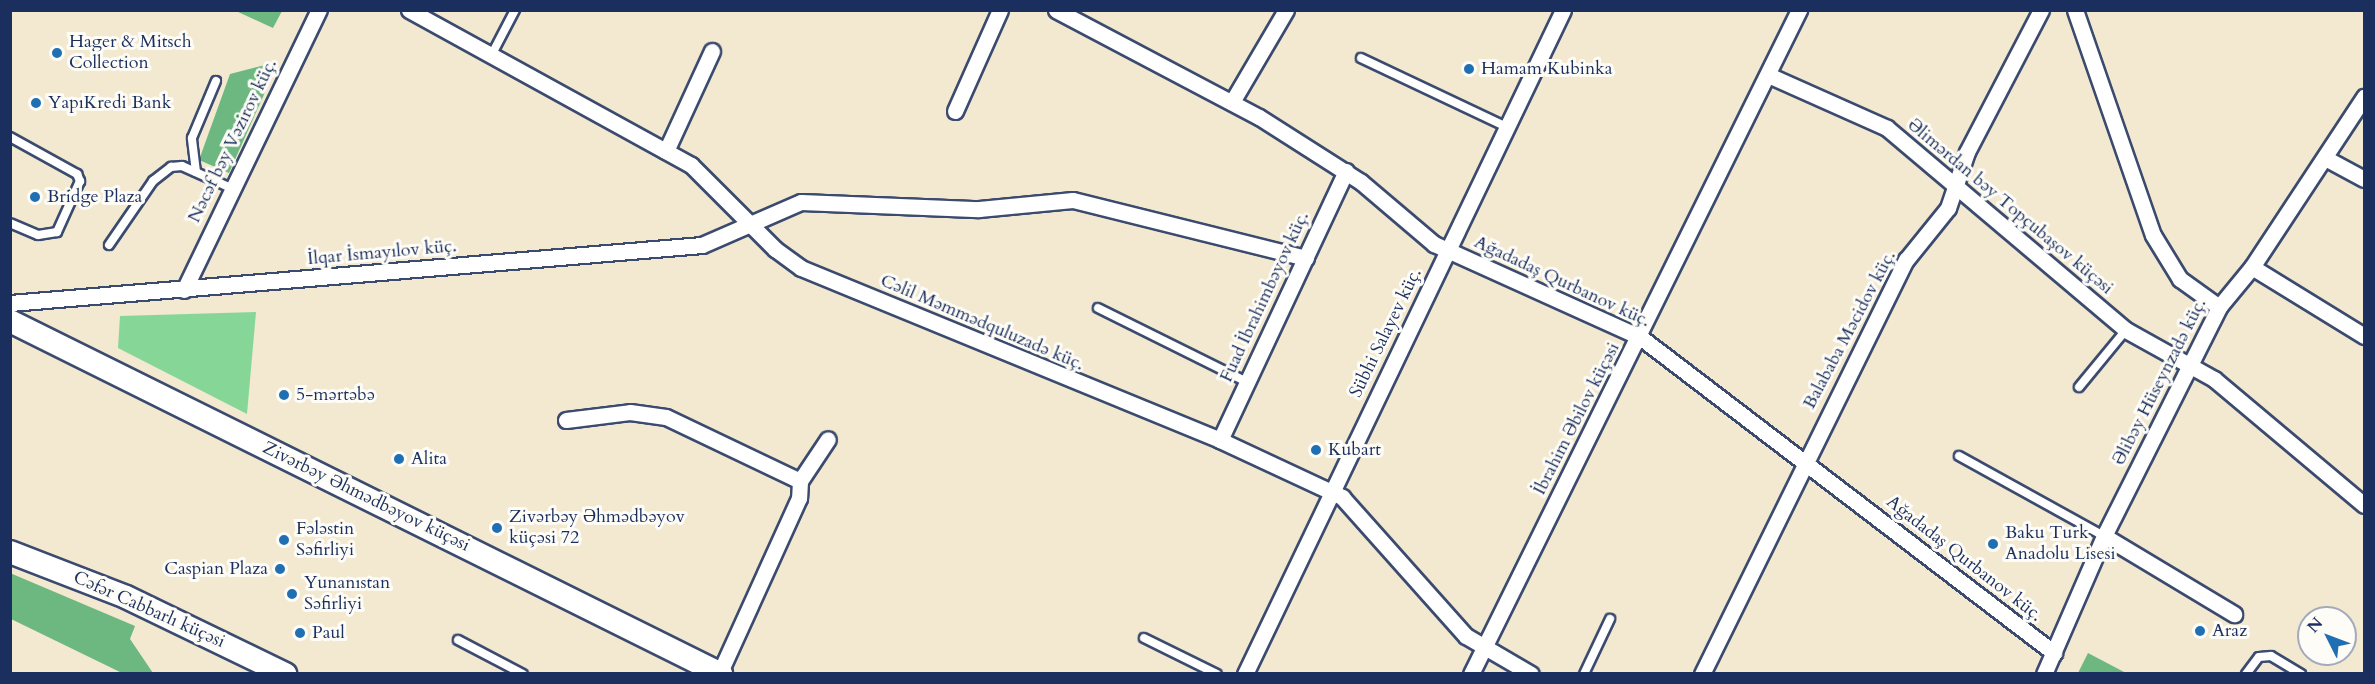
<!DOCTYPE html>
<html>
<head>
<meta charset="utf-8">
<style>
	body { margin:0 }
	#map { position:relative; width:2375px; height:684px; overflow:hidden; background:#f3e8d0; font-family:Cardo,serif }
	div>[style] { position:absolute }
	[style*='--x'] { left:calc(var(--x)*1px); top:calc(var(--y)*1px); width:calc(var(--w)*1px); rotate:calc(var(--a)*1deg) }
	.green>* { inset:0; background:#86d797 }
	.forest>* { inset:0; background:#6cb880 }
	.roads { filter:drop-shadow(2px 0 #3b4b6f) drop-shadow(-2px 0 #3b4b6f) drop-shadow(0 2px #3b4b6f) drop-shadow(0 -2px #3b4b6f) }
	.service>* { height:8px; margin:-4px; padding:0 4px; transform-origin:4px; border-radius:4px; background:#fff }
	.minor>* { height:15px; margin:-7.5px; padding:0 7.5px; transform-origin:7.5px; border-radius:7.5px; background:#fff }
	.primary>* { height:22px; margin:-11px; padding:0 11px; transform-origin:11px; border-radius:11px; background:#fff }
	.dots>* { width:16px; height:16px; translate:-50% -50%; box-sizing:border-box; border:3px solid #fdfcf7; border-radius:50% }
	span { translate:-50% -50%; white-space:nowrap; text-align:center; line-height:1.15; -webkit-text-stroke:6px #fdfcf7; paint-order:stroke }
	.poi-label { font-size:18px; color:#1b2f5e }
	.left { translate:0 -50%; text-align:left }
	.right { translate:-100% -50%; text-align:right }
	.street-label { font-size:18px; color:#1b2f5e }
	.frame { position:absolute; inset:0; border:12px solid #1b2f5e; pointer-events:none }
	.north { position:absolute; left:2297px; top:606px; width:60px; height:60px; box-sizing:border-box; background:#fdfcf7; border:2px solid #a3aaba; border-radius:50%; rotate:312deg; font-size:16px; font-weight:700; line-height:24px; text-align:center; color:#1b2f5e }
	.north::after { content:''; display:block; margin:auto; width:21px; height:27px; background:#1f6fb2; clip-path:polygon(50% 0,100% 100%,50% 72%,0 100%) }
</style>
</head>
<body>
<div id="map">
	<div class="green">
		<div style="clip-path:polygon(256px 312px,247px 414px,118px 348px,120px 316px)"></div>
	</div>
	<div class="forest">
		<div style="clip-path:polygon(236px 11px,282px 11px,273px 28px)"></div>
		<div style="clip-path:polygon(265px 65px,275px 70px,229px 173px,199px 160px,230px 74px)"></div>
		<div style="clip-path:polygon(10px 573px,135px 626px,130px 639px,153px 673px,122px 673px,11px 619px)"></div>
		<div style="clip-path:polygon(2088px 653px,2126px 673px,2078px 673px)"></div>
	</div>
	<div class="roads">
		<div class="service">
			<div style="--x:492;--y:54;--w:50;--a:-62.4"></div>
			<div style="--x:1361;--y:58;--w:161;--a:25.3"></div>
			<div style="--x:10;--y:137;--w:77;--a:28.9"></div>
			<div style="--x:77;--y:174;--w:8;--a:67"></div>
			<div style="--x:80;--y:181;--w:56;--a:114.3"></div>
			<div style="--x:57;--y:232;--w:19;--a:171"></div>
			<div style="--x:38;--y:235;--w:30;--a:-157"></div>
			<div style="--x:196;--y:172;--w:34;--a:-97"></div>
			<div style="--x:192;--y:138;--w:62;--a:-67.2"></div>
			<div style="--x:109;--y:245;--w:78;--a:-55.5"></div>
			<div style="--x:153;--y:181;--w:23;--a:-38"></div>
			<div style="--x:171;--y:167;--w:11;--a:-5"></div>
			<div style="--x:182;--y:166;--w:54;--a:24.2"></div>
			<div style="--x:1098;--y:308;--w:166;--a:26.4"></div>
			<div style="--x:2079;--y:387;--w:74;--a:-50.5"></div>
			<div style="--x:1959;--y:456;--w:166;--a:28.9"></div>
			<div style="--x:1144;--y:638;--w:81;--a:26.3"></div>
			<div style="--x:458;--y:640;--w:73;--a:27.6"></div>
			<div style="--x:1584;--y:674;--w:61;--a:-64.7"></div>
			<div style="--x:2246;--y:674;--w:21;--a:-53"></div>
			<div style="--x:2259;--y:657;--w:12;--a:-5"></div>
			<div style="--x:2271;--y:656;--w:35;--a:31"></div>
		</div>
		<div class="minor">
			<div style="--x:409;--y:10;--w:322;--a:28.8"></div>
			<div style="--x:691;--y:165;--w:119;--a:45"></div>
			<div style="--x:775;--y:249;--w:32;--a:36"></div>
			<div style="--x:801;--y:268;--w:453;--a:22.3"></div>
			<div style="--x:1220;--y:440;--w:135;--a:25"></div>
			<div style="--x:1342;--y:497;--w:186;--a:48.3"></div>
			<div style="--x:1466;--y:636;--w:75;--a:30.3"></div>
			<div style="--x:1056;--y:10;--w:229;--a:27.8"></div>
			<div style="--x:1259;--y:117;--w:121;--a:32.5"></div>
			<div style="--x:1361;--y:182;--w:96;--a:40.3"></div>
			<div style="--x:1434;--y:244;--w:226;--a:24.3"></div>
			<div style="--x:1640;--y:337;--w:521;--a:37.35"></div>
			<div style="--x:2075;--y:10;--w:238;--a:70.9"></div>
			<div style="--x:2153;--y:235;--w:52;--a:58.5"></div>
			<div style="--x:2180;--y:279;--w:48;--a:35.7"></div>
			<div style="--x:1768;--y:75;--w:130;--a:24"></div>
			<div style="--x:1887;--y:128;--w:313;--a:40.2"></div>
			<div style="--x:2126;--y:330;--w:101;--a:29.1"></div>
			<div style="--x:2214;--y:379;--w:196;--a:40"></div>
			<div style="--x:1232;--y:102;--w:107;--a:-59.6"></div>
			<div style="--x:955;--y:111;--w:111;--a:-66"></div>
			<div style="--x:666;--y:151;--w:110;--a:-65.3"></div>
			<div style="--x:2325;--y:158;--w:44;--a:28.3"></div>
			<div style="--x:2252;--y:267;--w:132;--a:31.6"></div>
			<div style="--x:184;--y:290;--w:311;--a:-64.3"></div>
			<div style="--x:10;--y:303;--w:694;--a:-4.79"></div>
			<div style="--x:702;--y:245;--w:108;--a:-23.5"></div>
			<div style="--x:801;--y:202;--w:178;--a:2.3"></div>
			<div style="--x:979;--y:209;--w:94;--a:-5.5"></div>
			<div style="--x:1073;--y:200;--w:240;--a:14"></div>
			<div style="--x:566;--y:420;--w:64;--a:-7.1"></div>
			<div style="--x:630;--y:412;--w:36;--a:8"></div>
			<div style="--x:666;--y:417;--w:148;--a:25.5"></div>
			<div style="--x:800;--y:481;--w:17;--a:93"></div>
			<div style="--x:799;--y:498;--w:193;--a:114.4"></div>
			<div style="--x:1220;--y:440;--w:297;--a:-64.9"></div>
			<div style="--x:800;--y:481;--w:50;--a:-56.3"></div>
			<div style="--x:2104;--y:536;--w:152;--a:31"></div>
			<div style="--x:1245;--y:674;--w:736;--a:-64.41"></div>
			<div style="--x:1471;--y:674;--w:741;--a:-63.71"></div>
			<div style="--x:1702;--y:674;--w:462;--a:-63.8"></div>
			<div style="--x:1906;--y:260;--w:67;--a:-51.1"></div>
			<div style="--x:1948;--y:208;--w:59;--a:-71.3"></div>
			<div style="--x:1967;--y:152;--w:160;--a:-62.5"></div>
			<div style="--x:2044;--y:674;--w:150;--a:-66.5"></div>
			<div style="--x:2104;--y:536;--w:256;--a:-63.3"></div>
			<div style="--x:2219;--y:307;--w:52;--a:-50.5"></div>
			<div style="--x:2252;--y:267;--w:204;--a:-56.6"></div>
		</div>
		<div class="primary">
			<div style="--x:10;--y:321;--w:794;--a:26.4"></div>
			<div style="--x:10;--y:552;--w:124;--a:21.2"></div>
			<div style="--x:126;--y:597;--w:177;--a:25.8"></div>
		</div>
	</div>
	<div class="dots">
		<div style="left:57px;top:53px;background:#1f6fb2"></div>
		<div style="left:1469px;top:69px;background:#1f6fb2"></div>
		<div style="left:36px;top:103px;background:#1f6fb2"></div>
		<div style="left:35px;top:197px;background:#1f6fb2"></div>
		<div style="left:284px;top:395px;background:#1f6fb2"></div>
		<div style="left:1316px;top:450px;background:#1f6fb2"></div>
		<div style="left:399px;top:459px;background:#1f6fb2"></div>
		<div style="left:497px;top:528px;background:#1f6fb2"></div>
		<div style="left:284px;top:540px;background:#1f6fb2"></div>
		<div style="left:1993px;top:544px;background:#1f6fb2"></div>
		<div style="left:280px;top:569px;background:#1f6fb2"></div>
		<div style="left:292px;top:594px;background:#1f6fb2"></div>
		<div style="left:2200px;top:631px;background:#1f6fb2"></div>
		<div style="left:300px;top:633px;background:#1f6fb2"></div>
	</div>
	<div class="poi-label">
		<span class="left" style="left:69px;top:53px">Hager &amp; Mitsch<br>Collection</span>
		<span class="left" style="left:1481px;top:69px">Hamam Kubinka</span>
		<span class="left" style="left:48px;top:103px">YapıKredi Bank</span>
		<span class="left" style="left:47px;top:197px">Bridge Plaza</span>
		<span class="left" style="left:296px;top:395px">5-mərtəbə</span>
		<span class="left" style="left:1328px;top:450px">Kubart</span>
		<span class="left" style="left:411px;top:459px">Alita</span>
		<span class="left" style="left:509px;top:528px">Zivərbəy Əhmədbəyov<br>küçəsi 72</span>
		<span class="left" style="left:296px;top:540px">Fələstin<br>Səfirliyi</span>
		<span class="left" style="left:2005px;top:544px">Baku Turk<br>Anadolu Lisesi</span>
		<span class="right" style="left:268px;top:569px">Caspian Plaza</span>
		<span class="left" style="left:304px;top:594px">Yunanıstan<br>Səfirliyi</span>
		<span class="left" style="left:2212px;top:631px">Araz</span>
		<span class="left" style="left:312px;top:633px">Paul</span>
	</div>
	<div class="street-label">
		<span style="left:233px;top:141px;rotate:-64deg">Nəcəf bəy Vəzirov küç.</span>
		<span style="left:2010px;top:207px;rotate:40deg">Əlimərdan bəy Topçubaşov küçəsi</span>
		<span style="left:382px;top:253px;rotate:-5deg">İlqar İsmayılov küç.</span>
		<span style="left:1562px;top:282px;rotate:25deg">Ağadadaş Qurbanov küç.</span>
		<span style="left:1265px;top:297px;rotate:-65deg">Fuad İbrahimbəyov küç.</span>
		<span style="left:982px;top:323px;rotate:23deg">Cəlil Məmmədquluzadə küç.</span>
		<span style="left:1850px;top:330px;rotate:-62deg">Balababa Məcidov küç.</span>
		<span style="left:1386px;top:333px;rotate:-64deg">Sübhi Salayev küç.</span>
		<span style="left:2160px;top:382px;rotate:-63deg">Əlibəy Hüseynzadə küç.</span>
		<span style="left:1577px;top:419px;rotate:-63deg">İbrahim Əbilov küçəsi</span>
		<span style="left:366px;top:497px;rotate:26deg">Zivərbəy Əhmədbəyov küçəsi</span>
		<span style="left:1964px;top:559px;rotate:38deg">Ağadadaş Qurbanov küç.</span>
		<span style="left:149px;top:610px;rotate:24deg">Cəfər Cabbarlı küçəsi</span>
	</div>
	<div class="frame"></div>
	<div class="north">N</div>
</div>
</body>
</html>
